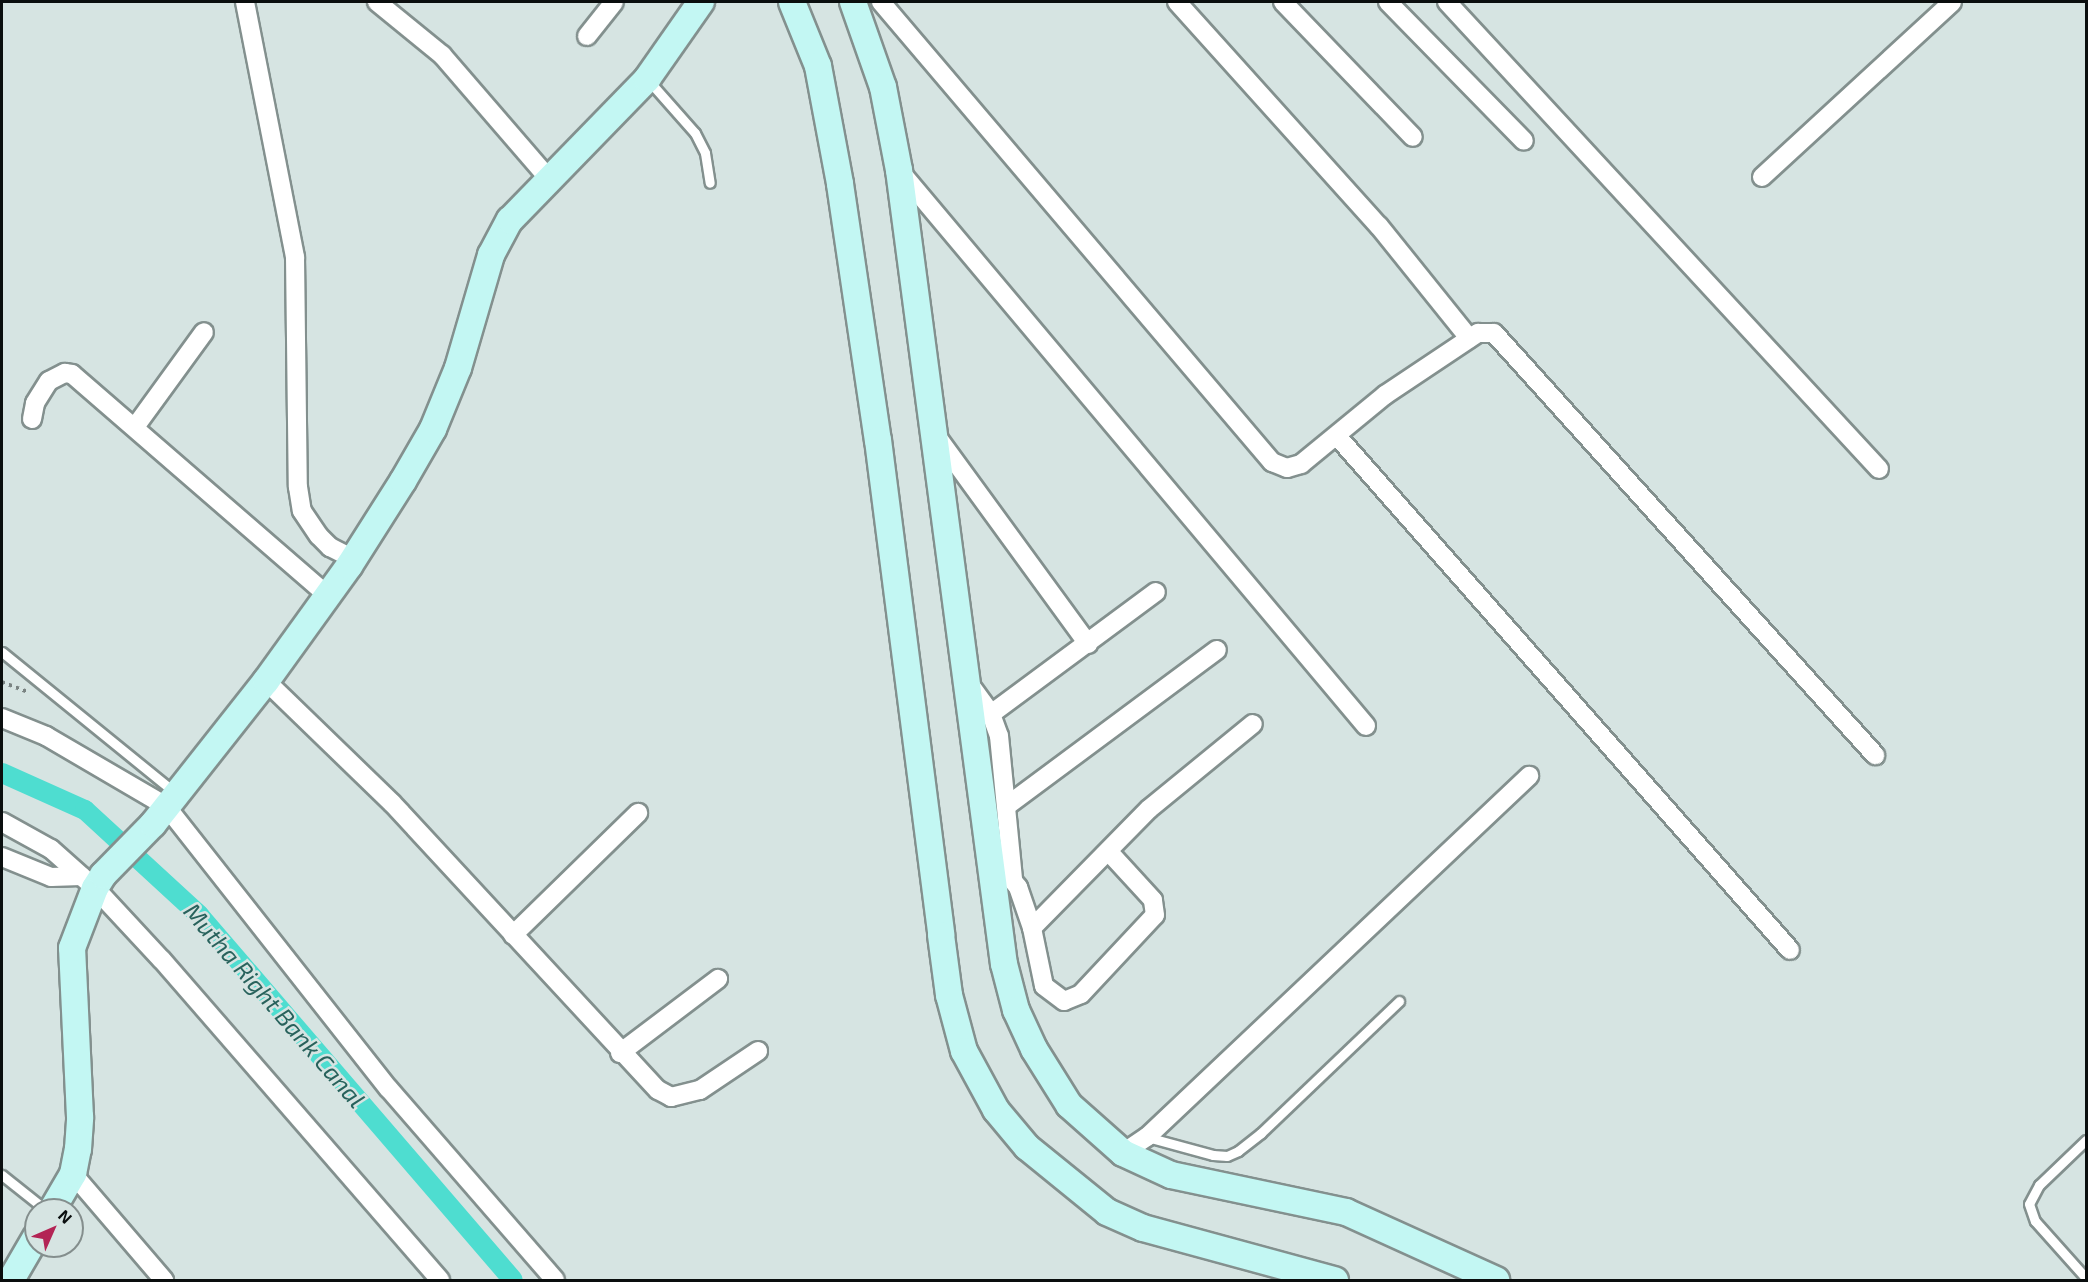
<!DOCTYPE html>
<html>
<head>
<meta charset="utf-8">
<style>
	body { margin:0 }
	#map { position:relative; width:2088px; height:1282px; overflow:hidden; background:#d6e4e2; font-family:"Exo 2",sans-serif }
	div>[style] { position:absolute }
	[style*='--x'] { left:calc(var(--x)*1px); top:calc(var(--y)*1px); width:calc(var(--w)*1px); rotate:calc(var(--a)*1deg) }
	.canal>* { height:20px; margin:-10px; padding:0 10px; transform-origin:10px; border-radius:10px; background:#4eddd0 }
	.path>* { height:4px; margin-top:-2px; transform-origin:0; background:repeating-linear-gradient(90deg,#7a8382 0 3px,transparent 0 7.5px) }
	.roads { filter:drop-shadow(2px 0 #83908e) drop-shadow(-2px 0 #83908e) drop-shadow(0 2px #83908e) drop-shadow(0 -2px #83908e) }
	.lane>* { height:9px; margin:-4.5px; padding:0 4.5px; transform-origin:4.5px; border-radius:4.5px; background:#fff }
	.street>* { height:18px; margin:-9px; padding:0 9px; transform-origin:9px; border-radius:9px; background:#fff }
	.secondary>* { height:26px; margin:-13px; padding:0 13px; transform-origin:13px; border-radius:13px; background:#c3f7f3 }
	span { translate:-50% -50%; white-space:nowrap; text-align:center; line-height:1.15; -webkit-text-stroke:5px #d6e4e2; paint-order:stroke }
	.water-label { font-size:24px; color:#28625c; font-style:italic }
	.frame { position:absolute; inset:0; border:3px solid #0a0e0e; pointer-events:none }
	.north { position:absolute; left:24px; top:1198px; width:60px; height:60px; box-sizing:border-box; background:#d6e4e2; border:2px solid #848e8d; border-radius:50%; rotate:45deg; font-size:16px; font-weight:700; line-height:24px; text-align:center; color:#0a0e0e }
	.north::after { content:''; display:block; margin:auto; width:21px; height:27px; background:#b32455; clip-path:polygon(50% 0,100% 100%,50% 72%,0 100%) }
</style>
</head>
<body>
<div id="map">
	<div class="canal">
		<div style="--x:2;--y:773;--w:91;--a:24"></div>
		<div style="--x:85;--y:810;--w:155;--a:42.6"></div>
		<div style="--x:199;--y:915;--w:481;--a:49.3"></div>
	</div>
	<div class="path">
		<div style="--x:2;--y:682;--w:26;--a:21"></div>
	</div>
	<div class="roads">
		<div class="lane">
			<div style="--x:649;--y:81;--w:69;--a:48.5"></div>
			<div style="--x:695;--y:133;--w:22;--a:63"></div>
			<div style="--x:705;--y:153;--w:30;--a:81"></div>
			<div style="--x:2;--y:652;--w:222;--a:39.1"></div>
			<div style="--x:1147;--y:1137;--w:68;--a:15.3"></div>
			<div style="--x:1213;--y:1155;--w:14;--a:4"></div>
			<div style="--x:1227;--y:1156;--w:12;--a:-24"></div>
			<div style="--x:1238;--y:1151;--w:29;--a:-38"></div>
			<div style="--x:1261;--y:1133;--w:191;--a:-43.7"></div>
			<div style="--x:2086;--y:1140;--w:65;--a:136.2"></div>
			<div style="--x:2039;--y:1185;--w:21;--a:118"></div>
			<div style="--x:2029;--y:1204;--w:18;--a:71"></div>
			<div style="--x:2035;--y:1221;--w:76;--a:48.2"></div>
			<div style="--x:2;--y:1175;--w:56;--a:38.5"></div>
		</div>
		<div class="street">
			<div style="--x:245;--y:2;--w:260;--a:78.9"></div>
			<div style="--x:295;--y:257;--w:230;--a:89.3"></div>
			<div style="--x:298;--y:487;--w:24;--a:81"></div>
			<div style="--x:302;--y:511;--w:30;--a:56"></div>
			<div style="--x:319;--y:536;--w:16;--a:45"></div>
			<div style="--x:330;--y:547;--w:27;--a:27"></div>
			<div style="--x:377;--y:2;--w:84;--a:39.2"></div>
			<div style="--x:442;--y:55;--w:162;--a:49.2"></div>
			<div style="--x:881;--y:2;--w:604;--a:49.64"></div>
			<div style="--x:1272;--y:462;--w:16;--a:22"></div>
			<div style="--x:1287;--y:468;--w:15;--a:-16"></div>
			<div style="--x:1301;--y:464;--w:109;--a:-39.4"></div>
			<div style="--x:1385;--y:395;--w:112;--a:-33.7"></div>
			<div style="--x:1478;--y:333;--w:16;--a:0"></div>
			<div style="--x:1494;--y:333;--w:569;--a:47.92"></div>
			<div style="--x:1177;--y:2;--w:302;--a:48"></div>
			<div style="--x:1379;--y:226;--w:144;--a:51.2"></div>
			<div style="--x:1283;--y:2;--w:187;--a:46.1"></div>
			<div style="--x:1388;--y:2;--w:194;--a:45.6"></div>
			<div style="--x:1447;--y:2;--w:636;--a:47.23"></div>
			<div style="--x:587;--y:36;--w:43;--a:-51.5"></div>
			<div style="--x:899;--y:170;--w:726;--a:49.97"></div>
			<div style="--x:1762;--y:177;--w:258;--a:-42.6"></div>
			<div style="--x:32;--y:419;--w:16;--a:-79"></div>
			<div style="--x:35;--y:403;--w:26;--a:-58"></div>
			<div style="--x:49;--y:381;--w:18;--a:-27"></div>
			<div style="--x:65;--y:373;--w:7;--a:8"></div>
			<div style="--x:72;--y:374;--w:339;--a:40.9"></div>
			<div style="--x:135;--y:427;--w:117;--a:-54"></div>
			<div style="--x:935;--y:434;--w:260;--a:53.9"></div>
			<div style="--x:1337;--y:436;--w:685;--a:48.61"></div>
			<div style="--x:266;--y:681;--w:175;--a:44.1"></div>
			<div style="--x:392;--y:803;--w:391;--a:47.2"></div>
			<div style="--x:658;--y:1090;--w:15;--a:28"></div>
			<div style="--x:671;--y:1097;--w:30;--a:-14"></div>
			<div style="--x:700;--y:1090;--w:70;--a:-33.9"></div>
			<div style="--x:968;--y:682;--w:39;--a:54"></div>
			<div style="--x:991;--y:714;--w:23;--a:70"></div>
			<div style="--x:999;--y:736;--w:143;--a:84.4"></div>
			<div style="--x:991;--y:714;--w:205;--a:-36.5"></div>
			<div style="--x:2;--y:718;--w:48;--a:22.2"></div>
			<div style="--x:46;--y:736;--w:139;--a:30.3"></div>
			<div style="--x:166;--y:806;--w:360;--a:51.8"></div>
			<div style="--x:389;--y:1089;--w:253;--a:49"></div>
			<div style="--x:1008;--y:805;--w:260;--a:-36.6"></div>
			<div style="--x:2;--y:822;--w:56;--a:28.9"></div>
			<div style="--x:51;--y:849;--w:59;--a:41.6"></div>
			<div style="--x:95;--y:888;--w:98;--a:47.1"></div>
			<div style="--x:162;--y:960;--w:424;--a:49"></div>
			<div style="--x:988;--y:850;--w:48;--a:51"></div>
			<div style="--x:1018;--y:887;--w:43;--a:71.1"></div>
			<div style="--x:1032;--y:928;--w:59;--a:78.3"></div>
			<div style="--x:1044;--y:986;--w:25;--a:37"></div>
			<div style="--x:1064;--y:1001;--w:18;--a:-22"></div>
			<div style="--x:1081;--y:994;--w:108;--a:-46.9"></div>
			<div style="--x:1155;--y:915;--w:15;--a:-98"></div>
			<div style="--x:1153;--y:900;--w:65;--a:-132.5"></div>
			<div style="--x:2;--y:857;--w:53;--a:22.2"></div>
			<div style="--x:51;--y:877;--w:30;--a:-2"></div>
			<div style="--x:1032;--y:928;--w:167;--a:-45.5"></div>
			<div style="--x:1149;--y:809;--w:134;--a:-39.3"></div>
			<div style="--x:513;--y:935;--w:175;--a:-44.3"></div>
			<div style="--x:620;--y:1053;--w:123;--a:-37.1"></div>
			<div style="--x:1123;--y:1153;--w:29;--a:-34"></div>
			<div style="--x:1147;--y:1137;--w:526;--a:-43.38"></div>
			<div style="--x:73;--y:1174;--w:140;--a:49.4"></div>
		</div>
		<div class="secondary">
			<div style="--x:792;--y:2;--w:69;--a:67.9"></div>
			<div style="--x:818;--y:66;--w:120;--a:79.4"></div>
			<div style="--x:840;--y:184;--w:259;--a:81.6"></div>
			<div style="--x:878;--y:440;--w:499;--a:82.7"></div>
			<div style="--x:941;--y:935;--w:61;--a:82.4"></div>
			<div style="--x:949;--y:995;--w:58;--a:75"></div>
			<div style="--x:964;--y:1051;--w:67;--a:61.5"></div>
			<div style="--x:996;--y:1110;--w:48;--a:50"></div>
			<div style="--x:1027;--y:1147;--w:103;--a:39.1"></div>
			<div style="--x:1107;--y:1212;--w:39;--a:24"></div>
			<div style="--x:1143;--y:1228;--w:199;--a:15.2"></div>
			<div style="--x:853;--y:2;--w:90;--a:70.6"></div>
			<div style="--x:883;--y:87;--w:85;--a:79.1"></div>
			<div style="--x:899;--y:170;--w:801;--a:82.47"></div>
			<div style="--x:1004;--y:964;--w:48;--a:75.4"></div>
			<div style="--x:1016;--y:1010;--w:43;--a:65.2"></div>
			<div style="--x:1034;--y:1049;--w:66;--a:58"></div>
			<div style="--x:1069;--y:1105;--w:72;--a:41.6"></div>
			<div style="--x:1123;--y:1153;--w:53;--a:24.6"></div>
			<div style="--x:1171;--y:1175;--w:179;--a:11.9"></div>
			<div style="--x:1346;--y:1212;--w:165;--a:24.4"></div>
			<div style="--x:52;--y:1210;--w:42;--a:-59.7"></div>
			<div style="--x:73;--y:1174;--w:25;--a:-79"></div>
			<div style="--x:78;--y:1149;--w:32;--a:-86"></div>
			<div style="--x:80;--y:1117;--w:169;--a:-92.7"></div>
			<div style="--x:72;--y:948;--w:64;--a:-69"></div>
			<div style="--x:95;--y:888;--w:15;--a:-58"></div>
			<div style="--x:103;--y:875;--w:71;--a:-45.6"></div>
			<div style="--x:153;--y:824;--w:182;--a:-51.7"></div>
			<div style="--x:266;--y:681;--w:142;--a:-54.2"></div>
			<div style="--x:349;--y:566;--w:101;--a:-57.6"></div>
			<div style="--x:403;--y:481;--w:60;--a:-60"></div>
			<div style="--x:433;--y:429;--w:66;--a:-67.7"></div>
			<div style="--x:458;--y:368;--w:118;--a:-73.7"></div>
			<div style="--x:491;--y:255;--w:40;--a:-62"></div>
			<div style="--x:510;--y:220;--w:197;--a:-45.8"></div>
			<div style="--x:647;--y:79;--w:94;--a:-55"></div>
			<div style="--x:11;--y:1280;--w:50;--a:-59.8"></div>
		</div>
	</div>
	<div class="water-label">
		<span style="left:275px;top:1005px;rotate:49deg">Mutha Right Bank Canal</span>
	</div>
	<div class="frame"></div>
	<div class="north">N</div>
</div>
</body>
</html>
